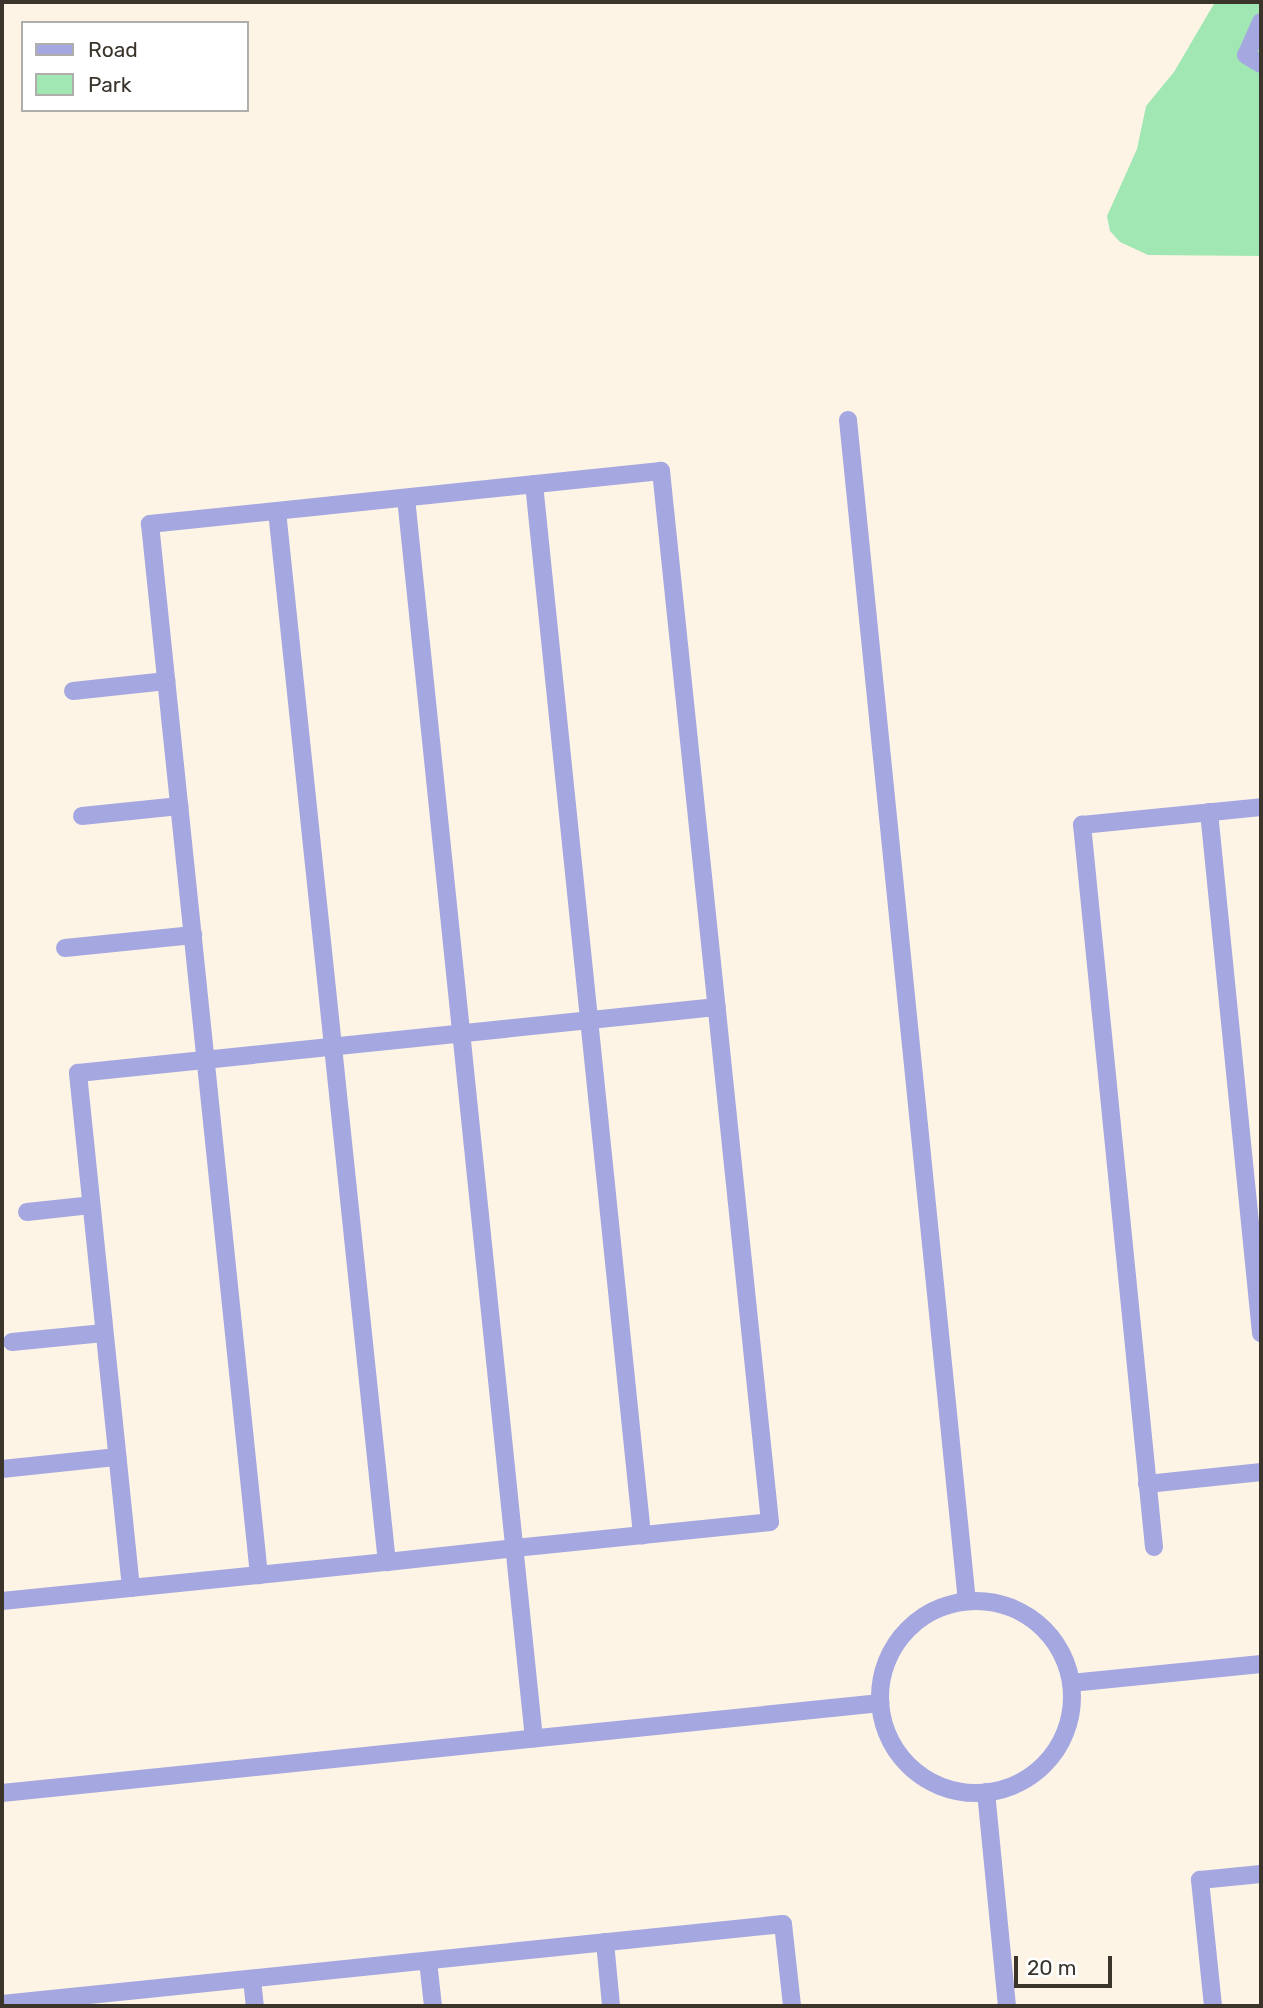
<!DOCTYPE html>
<html>
<head>
<meta charset="utf-8">
<style>
	body { margin:0 }
	#map { position:relative; width:1263px; height:2008px; overflow:hidden; background:#fef4e6; font-family:Rubik,sans-serif }
	div>[style] { position:absolute }
	[style*='--x'] { left:calc(var(--x)*1px); top:calc(var(--y)*1px); width:calc(var(--w)*1px); rotate:calc(var(--a)*1deg) }
	.green>* { inset:0; background:#a1e7b4 }
	.service>* { height:18px; margin:-9px; padding:0 9px; transform-origin:9px; border-radius:9px; background:#a5a8e0 }
	.minor>* { height:18px; margin:-9px; padding:0 9px; transform-origin:9px; border-radius:9px; background:#a5a8e0 }
	.minor>.ring { margin:-9px; padding:0; box-sizing:content-box; background:none; border:18px solid #a5a8e0; border-radius:50% }
	span { translate:-50% -50%; white-space:nowrap; text-align:center; line-height:1.15; -webkit-text-stroke:5px #fff; paint-order:stroke }
	.frame { position:absolute; inset:0; border:4px solid #3a342b; pointer-events:none }
	.legend { position:absolute; left:21px; top:21px; width:228px; height:91px; box-sizing:border-box; background:#fff; border:2px solid #b0aeaa; margin:0; padding:9px 12px; list-style:none; font-size:21px; color:#3a342b }
	.legend li { display:flex; align-items:center; gap:14px; height:35px }
	.legend b { width:35px; border:2px solid #b0aeaa }
	.scale { position:absolute; left:1014px; top:1956px; width:98px; height:32px; box-sizing:border-box; border:4px solid #3a342b; border-top:0; padding-left:9px; font-size:21px; line-height:24px; white-space:nowrap; color:#3a342b; -webkit-text-stroke:5px #fff; paint-order:stroke }
</style>
</head>
<body>
<div id="map">
	<div class="green">
		<div style="clip-path:polygon(1215px 2px,1261px 2px,1261px 256px,1148px 255px,1120px 242px,1110px 231px,1107px 216px,1137px 149px,1146px 106px,1174px 72px)"></div>
	</div>
	<div class="service">
		<div style="--x:1261;--y:22;--w:36;--a:114"></div>
		<div style="--x:1246;--y:55;--w:17;--a:31"></div>
	</div>
	<div class="minor">
		<div style="--x:848;--y:420;--w:1187;--a:84.25"></div>
		<div style="--x:534;--y:484;--w:1057;--a:84.13"></div>
		<div style="--x:406;--y:498;--w:1247;--a:84.11"></div>
		<div style="--x:277;--y:511;--w:1057;--a:84.03"></div>
		<div style="--x:73;--y:691;--w:94;--a:-6.1"></div>
		<div style="--x:1209;--y:812;--w:524;--a:84.3"></div>
		<div style="--x:82;--y:816;--w:98;--a:-5.9"></div>
		<div style="--x:65;--y:948;--w:129;--a:-5.8"></div>
		<div style="--x:27;--y:1212;--w:64;--a:-6.2"></div>
		<div style="--x:12;--y:1342;--w:92;--a:-5.6"></div>
		<div style="--x:2;--y:1469;--w:116;--a:-6"></div>
		<div style="--x:1147;--y:1484;--w:115;--a:-6"></div>
		<div style="--x:1154;--y:1547;--w:726;--a:-95.69"></div>
		<div style="--x:1082;--y:825;--w:180;--a:-5.7"></div>
		<div style="--x:131;--y:1588;--w:518;--a:-95.88"></div>
		<div style="--x:78;--y:1073;--w:642;--a:-5.9"></div>
		<div style="--x:2;--y:1601;--w:387;--a:-5.8"></div>
		<div style="--x:387;--y:1562;--w:129;--a:-6.2"></div>
		<div style="--x:515;--y:1548;--w:256;--a:-5.8"></div>
		<div style="--x:770;--y:1522;--w:1057;--a:-95.92"></div>
		<div style="--x:661;--y:471;--w:514;--a:174.08"></div>
		<div style="--x:150;--y:524;--w:1057;--a:84.08"></div>
		<div class="ring" style="left:880px;top:1601px;width:174px;height:174px"></div>
		<div style="--x:1071;--y:1683;--w:191;--a:-5.7"></div>
		<div style="--x:986;--y:1792;--w:215;--a:84.4"></div>
		<div style="--x:2;--y:1793;--w:883;--a:-5.85"></div>
		<div style="--x:605;--y:1942;--w:64;--a:84.6"></div>
		<div style="--x:428;--y:1961;--w:45;--a:83.7"></div>
		<div style="--x:252;--y:1979;--w:27;--a:84"></div>
		<div style="--x:2;--y:2004;--w:785;--a:-5.85"></div>
		<div style="--x:783;--y:1924;--w:82;--a:83.7"></div>
		<div style="--x:1213;--y:2006;--w:127;--a:-95.9"></div>
		<div style="--x:1200;--y:1880;--w:61;--a:-5.6"></div>
	</div>
	<div class="frame"></div>
	<ul class="legend">
	<li><b style="height:9px;background:#a5a8e0"></b>Road</li>
	<li><b style="height:19px;background:#a1e7b4"></b>Park</li>
	</ul>
	<div class="scale">20 m</div>
</div>
</body>
</html>
